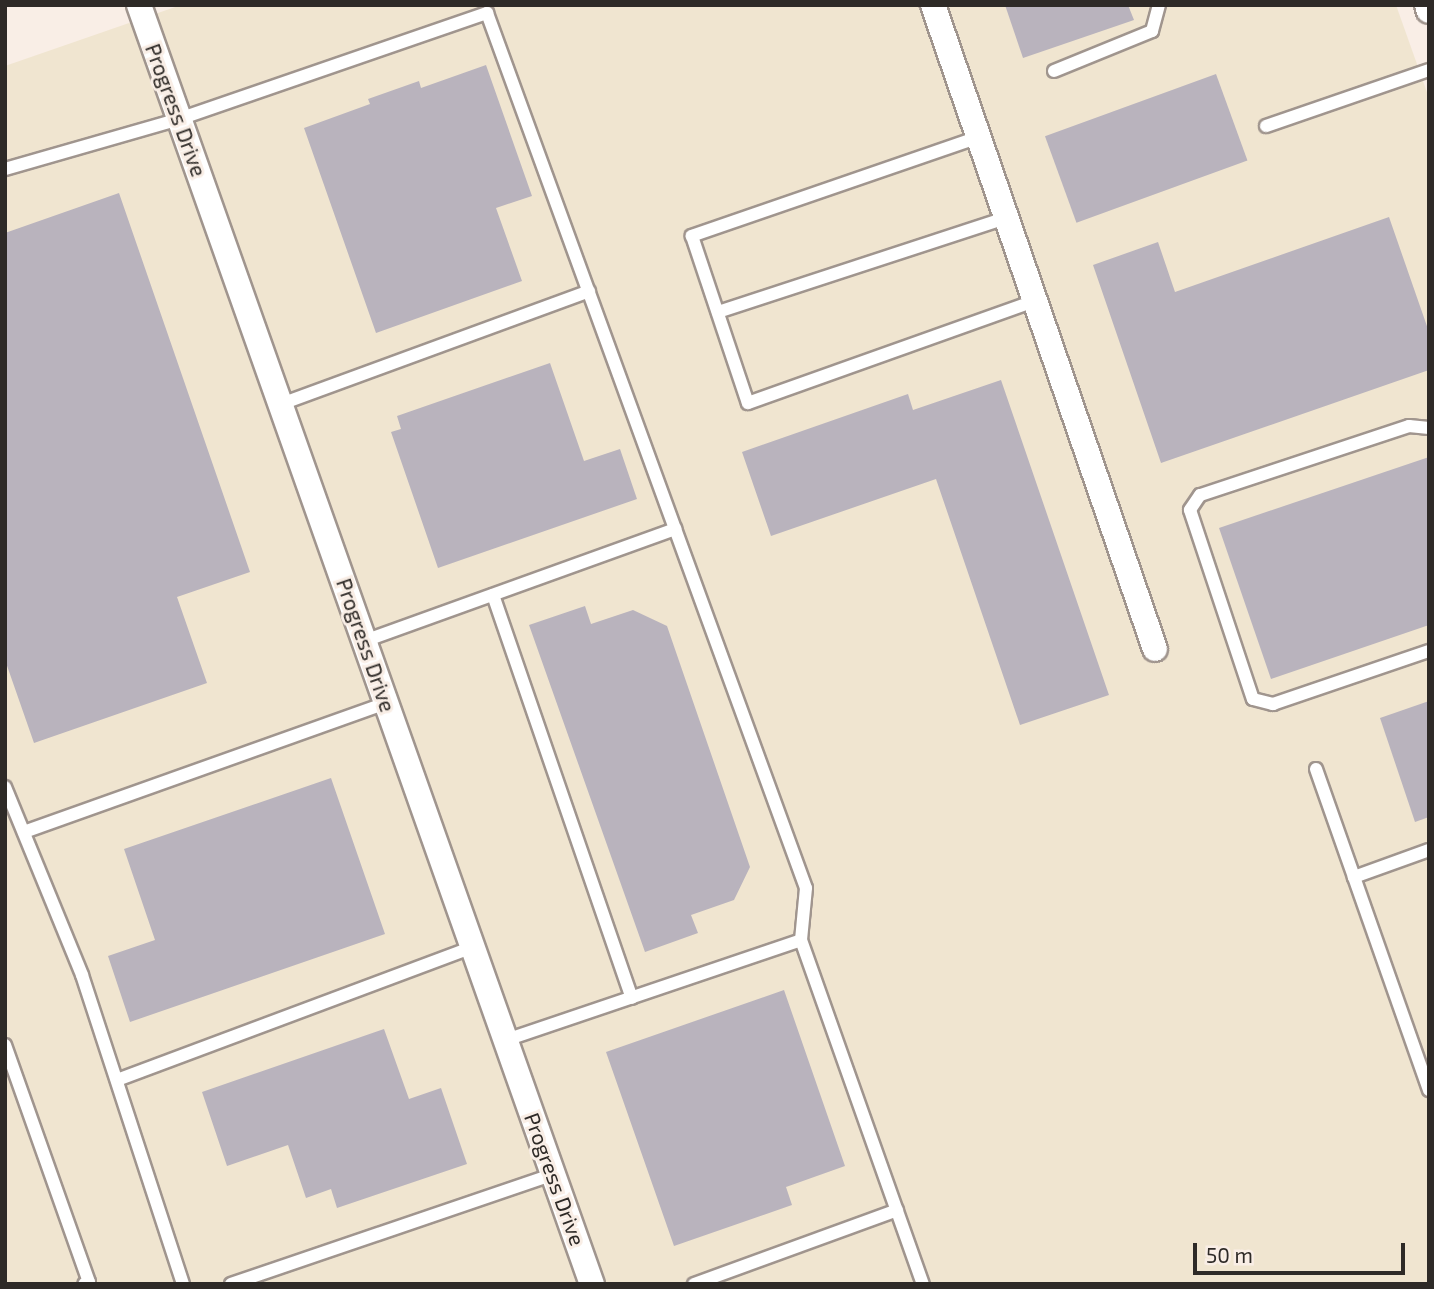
<!DOCTYPE html>
<html>
<head>
<meta charset="utf-8">
<style>
	body { margin:0 }
	#map { position:relative; width:1434px; height:1289px; overflow:hidden; background:#f9eee6; font-family:"Exo 2",sans-serif }
	div>[style] { position:absolute }
	[style*='--x'] { left:calc(var(--x)*1px); top:calc(var(--y)*1px); width:calc(var(--w)*1px); rotate:calc(var(--a)*1deg) }
	.industrial>* { inset:0; background:#f0e5d0 }
	.building>* { inset:0; background:#b9b3bd; transform-origin:0 0 }
	.roads { filter:drop-shadow(2px 0 #a0958e) drop-shadow(-2px 0 #a0958e) drop-shadow(0 2px #a0958e) drop-shadow(0 -2px #a0958e) }
	.service>* { height:12px; margin:-6px; padding:0 6px; transform-origin:6px; border-radius:6px; background:#fff }
	.minor>* { height:24px; margin:-12px; padding:0 12px; transform-origin:12px; border-radius:12px; background:#fff }
	span { translate:-50% -50%; white-space:nowrap; text-align:center; line-height:1.15; -webkit-text-stroke:6px #f9eee6; paint-order:stroke }
	.street-label { font-size:21px; color:#2e2a27 }
	.frame { position:absolute; inset:0; border:7px solid #2e2a27; pointer-events:none }
	.scale { position:absolute; left:1193px; top:1243px; width:212px; height:32px; box-sizing:border-box; border:4px solid #2e2a27; border-top:0; padding-left:9px; font-size:21px; line-height:24px; white-space:nowrap; color:#2e2a27; -webkit-text-stroke:5px #f9eee6; paint-order:stroke }
</style>
</head>
<body>
<div id="map">
	<div class="industrial">
		<div style="clip-path:polygon(181px 5px,1396px 5px,1429px 98px,1429px 1284px,5px 1284px,5px 66px)"></div>
	</div>
	<div class="building">
		<div style="clip-path:polygon(1005px 5px,1128px 5px,1134px 20px,1023px 58px)"></div>
		<div style="clip-path:polygon(486px 65px,532px 196px,496px 208px,522px 281px,376px 333px,304px 128px,370px 104px,368px 99px,419px 81px,421px 88px)"></div>
		<div style="left:1216px;top:74px;width:92px;height:182px;rotate:70deg"></div>
		<div style="clip-path:polygon(119px 193px,250px 572px,177px 597px,207px 683px,34px 743px,5px 660px,5px 233px)"></div>
		<div style="clip-path:polygon(1389px 217px,1429px 332px,1429px 370px,1161px 463px,1093px 265px,1158px 242px,1175px 292px)"></div>
		<div style="clip-path:polygon(550px 363px,584px 461px,620px 449px,637px 499px,438px 568px,391px 432px,401px 429px,397px 416px)"></div>
		<div style="clip-path:polygon(1001px 380px,1109px 695px,1020px 725px,936px 479px,771px 536px,742px 452px,908px 394px,913px 410px)"></div>
		<div style="clip-path:polygon(1429px 457px,1429px 625px,1271px 679px,1219px 528px)"></div>
		<div style="clip-path:polygon(585px 606px,591px 624px,633px 610px,667px 626px,750px 867px,734px 900px,691px 915px,698px 933px,645px 952px,529px 625px)"></div>
		<div style="clip-path:polygon(1429px 701px,1429px 817px,1415px 822px,1380px 718px)"></div>
		<div style="clip-path:polygon(331px 778px,385px 934px,130px 1022px,108px 956px,155px 940px,124px 849px)"></div>
		<div style="clip-path:polygon(784px 990px,845px 1166px,786px 1187px,792px 1205px,674px 1246px,606px 1052px)"></div>
		<div style="clip-path:polygon(384px 1029px,409px 1099px,441px 1088px,467px 1164px,337px 1208px,331px 1189px,306px 1198px,288px 1145px,227px 1166px,202px 1092px)"></div>
	</div>
	<div class="roads">
		<div class="service">
			<div style="--x:1054;--y:71;--w:106;--a:-22.2"></div>
			<div style="--x:1152;--y:31;--w:27;--a:-75"></div>
			<div style="--x:1266;--y:126;--w:172;--a:-19"></div>
			<div style="--x:979;--y:137;--w:304;--a:161"></div>
			<div style="--x:692;--y:236;--w:176;--a:71.5"></div>
			<div style="--x:748;--y:403;--w:305;--a:-19.6"></div>
			<div style="--x:5;--y:169;--w:181;--a:-16"></div>
			<div style="--x:179;--y:119;--w:326;--a:-19"></div>
			<div style="--x:487;--y:13;--w:931;--a:69.97"></div>
			<div style="--x:806;--y:888;--w:52;--a:95.5"></div>
			<div style="--x:801;--y:940;--w:365;--a:70.5"></div>
			<div style="--x:718;--y:312;--w:303;--a:-18.1"></div>
			<div style="--x:281;--y:404;--w:328;--a:-20.1"></div>
			<div style="--x:1429;--y:428;--w:20;--a:-174"></div>
			<div style="--x:1409;--y:426;--w:220;--a:161.7"></div>
			<div style="--x:1200;--y:495;--w:18;--a:124"></div>
			<div style="--x:1190;--y:510;--w:199;--a:71.6"></div>
			<div style="--x:1253;--y:699;--w:21;--a:14"></div>
			<div style="--x:1273;--y:704;--w:165;--a:-18.8"></div>
			<div style="--x:493;--y:595;--w:426;--a:71"></div>
			<div style="--x:364;--y:641;--w:331;--a:-19.8"></div>
			<div style="--x:1316;--y:769;--w:114;--a:70.6"></div>
			<div style="--x:5;--y:787;--w:203;--a:67.7"></div>
			<div style="--x:82;--y:975;--w:325;--a:71.9"></div>
			<div style="--x:24;--y:832;--w:384;--a:-19.6"></div>
			<div style="--x:1429;--y:850;--w:80;--a:160.2"></div>
			<div style="--x:1354;--y:877;--w:226;--a:70.6"></div>
			<div style="--x:506;--y:1040;--w:311;--a:-18.7"></div>
			<div style="--x:5;--y:1045;--w:251;--a:70.5"></div>
			<div style="--x:89;--y:1282;--w:5;--a:158"></div>
			<div style="--x:117;--y:1080;--w:380;--a:-20.5"></div>
			<div style="--x:231;--y:1284;--w:341;--a:-18.8"></div>
			<div style="--x:694;--y:1284;--w:216;--a:-20"></div>
		</div>
		<div class="minor">
			<div style="--x:139;--y:5;--w:1357;--a:70.5"></div>
			<div style="--x:933;--y:5;--w:681;--a:70.98"></div>
			<div style="--x:1427;--y:5;--w:6;--a:72"></div>
		</div>
	</div>
	<div class="street-label">
		<span style="left:176px;top:110px;rotate:70deg">Progress Drive</span>
		<span style="left:366px;top:645px;rotate:71deg">Progress Drive</span>
		<span style="left:555px;top:1179px;rotate:70deg">Progress Drive</span>
	</div>
	<div class="frame"></div>
	<div class="scale">50 m</div>
</div>
</body>
</html>
